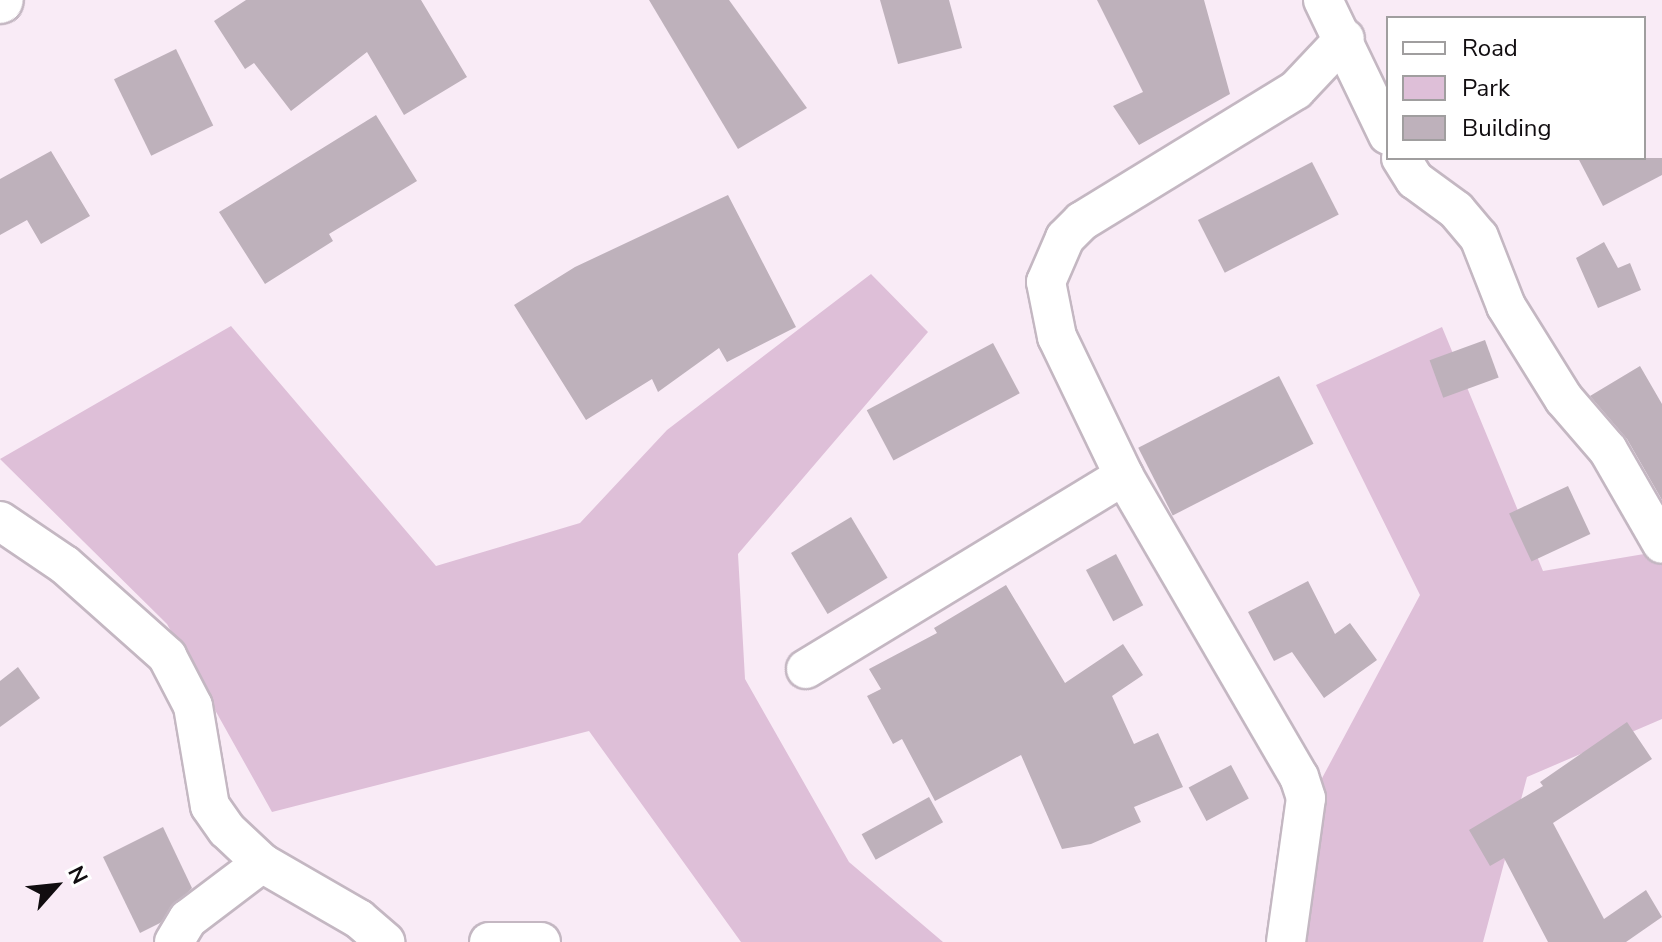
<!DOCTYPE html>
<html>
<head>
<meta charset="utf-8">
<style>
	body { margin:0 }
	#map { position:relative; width:1662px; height:942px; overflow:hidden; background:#f9ebf6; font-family:"Nunito Sans",sans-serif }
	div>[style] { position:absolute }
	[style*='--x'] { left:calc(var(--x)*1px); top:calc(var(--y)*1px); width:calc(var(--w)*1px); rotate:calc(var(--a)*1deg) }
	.green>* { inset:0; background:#debfd8 }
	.building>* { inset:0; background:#beb1bb; transform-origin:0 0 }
	.roads { filter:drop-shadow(2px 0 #c4b7c2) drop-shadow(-2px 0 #c4b7c2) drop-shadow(0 2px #c4b7c2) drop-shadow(0 -2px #c4b7c2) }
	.minor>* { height:38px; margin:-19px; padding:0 19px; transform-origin:19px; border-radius:19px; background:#fff }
	.tertiary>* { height:44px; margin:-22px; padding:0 22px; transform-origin:22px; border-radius:22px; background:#fff }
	span { translate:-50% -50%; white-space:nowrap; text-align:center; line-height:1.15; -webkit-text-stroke:6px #fff; paint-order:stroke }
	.legend { position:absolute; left:1386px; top:16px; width:260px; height:144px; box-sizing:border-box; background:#fff; border:2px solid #a09e9f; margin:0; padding:10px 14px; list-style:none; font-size:24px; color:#110d10 }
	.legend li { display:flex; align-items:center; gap:16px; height:40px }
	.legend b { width:40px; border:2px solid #a09e9f }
	.north { position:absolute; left:16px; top:846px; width:80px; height:80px; -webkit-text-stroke:6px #fff; paint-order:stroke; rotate:63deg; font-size:22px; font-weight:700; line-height:32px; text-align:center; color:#110d10 }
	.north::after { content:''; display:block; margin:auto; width:28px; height:36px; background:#110d10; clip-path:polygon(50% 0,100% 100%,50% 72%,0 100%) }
</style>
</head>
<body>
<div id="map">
	<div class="green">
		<div style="clip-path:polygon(871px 274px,928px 332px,738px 554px,745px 679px,849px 862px,943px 942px,741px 942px,589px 731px,272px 812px,167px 624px,0 459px,231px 326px,436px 566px,580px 523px,667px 430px)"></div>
		<div style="clip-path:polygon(1442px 327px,1543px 571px,1662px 551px,1662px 719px,1527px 777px,1483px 942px,1299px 942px,1305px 810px,1420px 595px,1316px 385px)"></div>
	</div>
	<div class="building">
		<div style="clip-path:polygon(246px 0,421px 0,467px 77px,404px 115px,367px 52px,291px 111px,254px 63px,245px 69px,214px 21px)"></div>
		<div style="clip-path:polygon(649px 0,729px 0,807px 108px,738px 149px)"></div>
		<div style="clip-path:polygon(880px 0,949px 0,962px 48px,898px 64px)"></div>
		<div style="clip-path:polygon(1097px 0,1204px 0,1230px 94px,1139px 145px,1113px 106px,1143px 92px)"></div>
		<div style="left:176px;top:49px;width:85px;height:69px;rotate:64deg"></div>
		<div style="clip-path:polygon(376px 115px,417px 181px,329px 234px,333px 241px,265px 284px,219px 212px)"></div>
		<div style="clip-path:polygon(51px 151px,90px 216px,41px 244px,27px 220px,0 235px,0 179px)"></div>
		<div style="clip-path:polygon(1578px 158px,1662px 158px,1662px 175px,1603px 206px)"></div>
		<div style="left:1312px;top:162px;width:59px;height:128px;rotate:63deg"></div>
		<div style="clip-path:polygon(728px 195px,796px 327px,727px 362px,719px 348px,658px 392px,652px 379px,586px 420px,514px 305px,575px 267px)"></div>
		<div style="clip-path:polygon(1604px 242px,1618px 268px,1630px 263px,1641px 290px,1598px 308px,1576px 258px)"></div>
		<div style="left:1485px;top:340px;width:40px;height:59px;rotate:70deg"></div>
		<div style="left:993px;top:343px;width:57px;height:143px;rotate:62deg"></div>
		<div style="clip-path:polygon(1640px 366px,1662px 404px,1662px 500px,1627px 439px,1590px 396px)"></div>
		<div style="left:1279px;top:376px;width:76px;height:158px;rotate:63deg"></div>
		<div style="left:1568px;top:486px;width:53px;height:65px;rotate:65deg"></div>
		<div style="left:851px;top:517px;width:71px;height:70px;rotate:59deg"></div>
		<div style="left:1116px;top:554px;width:58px;height:34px;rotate:62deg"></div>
		<div style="clip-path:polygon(1308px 581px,1335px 634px,1350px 623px,1377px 660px,1324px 698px,1292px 652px,1274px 661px,1248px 612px)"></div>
		<div style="clip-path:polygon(1006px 585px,1065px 683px,1123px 644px,1143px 675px,1112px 696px,1134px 744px,1158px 733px,1183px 787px,1134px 807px,1141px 822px,1091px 844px,1062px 849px,1021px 755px,935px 801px,902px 739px,893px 744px,867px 696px,881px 689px,869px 669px,937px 633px,934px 628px)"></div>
		<div style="clip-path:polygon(18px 667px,40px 698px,0 727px,0 681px)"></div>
		<div style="clip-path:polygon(1627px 722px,1652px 759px,1553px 823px,1604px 919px,1646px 890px,1662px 917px,1626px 942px,1548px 942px,1504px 858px,1490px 866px,1469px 830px,1543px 786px,1540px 782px)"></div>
		<div style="left:1231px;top:765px;width:38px;height:48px;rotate:62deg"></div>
		<div style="left:929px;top:797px;width:29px;height:77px;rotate:61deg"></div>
		<div style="clip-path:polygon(163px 827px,192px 888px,160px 923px,140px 933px,103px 857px)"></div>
	</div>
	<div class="roads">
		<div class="minor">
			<div style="--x:1323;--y:0;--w:150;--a:64.3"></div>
			<div style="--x:1401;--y:158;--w:26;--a:58"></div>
			<div style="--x:1415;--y:180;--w:51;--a:36.2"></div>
			<div style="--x:1456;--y:210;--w:35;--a:50"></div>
			<div style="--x:1479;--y:237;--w:74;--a:68.6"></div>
			<div style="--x:1506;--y:306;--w:110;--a:58.1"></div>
			<div style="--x:1564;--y:399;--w:67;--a:49.2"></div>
			<div style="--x:1608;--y:450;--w:108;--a:60.1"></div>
			<div style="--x:0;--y:521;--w:78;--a:34.1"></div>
			<div style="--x:65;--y:565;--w:137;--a:41.7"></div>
			<div style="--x:167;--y:656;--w:56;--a:62.5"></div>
			<div style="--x:193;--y:706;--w:101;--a:80.4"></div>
			<div style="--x:210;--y:806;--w:29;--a:55"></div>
			<div style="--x:227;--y:830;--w:48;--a:43.3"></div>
			<div style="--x:262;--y:863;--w:112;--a:30"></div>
			<div style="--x:359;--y:919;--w:35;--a:41"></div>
			<div style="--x:806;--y:669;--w:372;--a:-31.3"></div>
			<div style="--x:174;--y:942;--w:27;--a:-59"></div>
			<div style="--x:188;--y:919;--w:93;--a:-37.1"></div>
			<div style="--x:489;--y:942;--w:52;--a:0"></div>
			<div style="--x:1286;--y:942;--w:145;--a:-82.1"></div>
			<div style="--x:1306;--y:798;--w:22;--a:-108"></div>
			<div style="--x:1299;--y:777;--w:348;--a:-120.2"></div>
			<div style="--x:1124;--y:476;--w:154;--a:-115.7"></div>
			<div style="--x:1057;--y:337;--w:56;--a:-101.3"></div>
			<div style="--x:1046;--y:282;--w:48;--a:-66.6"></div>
			<div style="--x:1065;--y:238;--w:24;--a:-45"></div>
			<div style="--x:1082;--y:221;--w:251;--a:-31.5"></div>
			<div style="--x:1296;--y:90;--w:71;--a:-46.7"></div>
		</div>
		<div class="tertiary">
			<div style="--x:0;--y:1;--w:1;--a:-45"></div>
		</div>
	</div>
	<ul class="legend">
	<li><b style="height:10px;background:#fff"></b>Road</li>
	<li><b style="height:22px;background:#debfd8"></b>Park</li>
	<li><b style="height:22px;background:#beb1bb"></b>Building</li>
	</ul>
	<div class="north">N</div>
</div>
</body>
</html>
